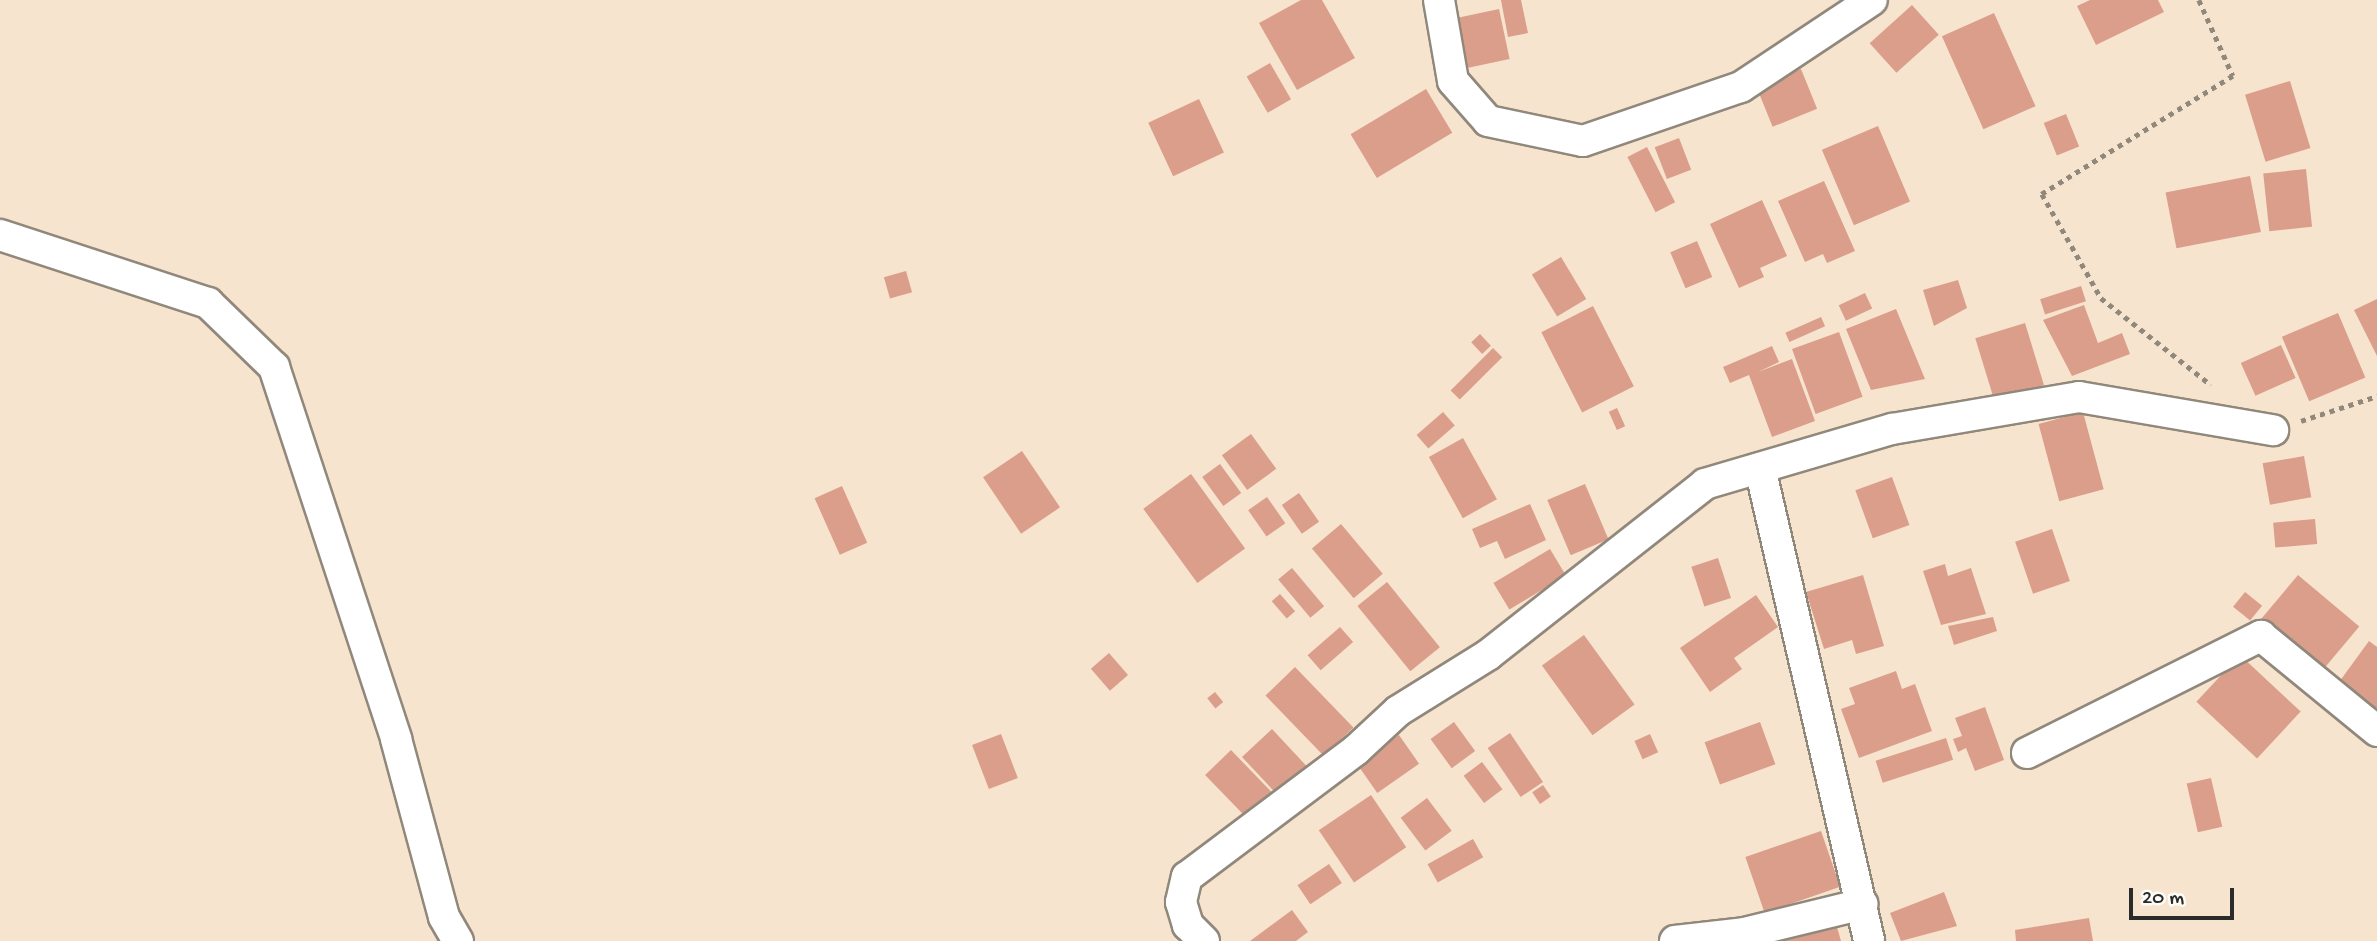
<!DOCTYPE html>
<html>
<head>
<meta charset="utf-8">
<style>
	body { margin:0 }
	#map { position:relative; width:2377px; height:941px; overflow:hidden; background:#f7e4ce; font-family:"Gochi Hand",sans-serif }
	div>[style] { position:absolute }
	[style*='--x'] { left:calc(var(--x)*1px); top:calc(var(--y)*1px); width:calc(var(--w)*1px); rotate:calc(var(--a)*1deg) }
	.building>* { inset:0; background:#db9e8b; transform-origin:0 0 }
	.path>* { height:4.5px; margin-top:-2.25px; transform-origin:0; background:repeating-linear-gradient(90deg,#91887c 0 5px,transparent 0 10px) }
	.roads { filter:drop-shadow(2px 0 #91887c) drop-shadow(-2px 0 #91887c) drop-shadow(0 2px #91887c) drop-shadow(0 -2px #91887c) }
	.minor>* { height:30px; margin:-15px; padding:0 15px; transform-origin:15px; border-radius:15px; background:#fff }
	span { translate:-50% -50%; white-space:nowrap; text-align:center; line-height:1.15; -webkit-text-stroke:7px #fdfcf7; paint-order:stroke }
	.scale { position:absolute; left:2129px; top:888px; width:105px; height:32px; box-sizing:border-box; border:4px solid #2b2b2b; border-top:0; padding-left:9px; font-size:21px; line-height:24px; white-space:nowrap; color:#2b2b2b; -webkit-text-stroke:5px #fdfcf7; paint-order:stroke }
</style>
</head>
<body>
<div id="map">
	<div class="building">
		<div style="clip-path:polygon(1301px 0,1322px 0,1355px 58px,1297px 90px,1259px 23px)"></div>
		<div style="clip-path:polygon(1501px 0,1521px 0,1528px 33px,1508px 37px)"></div>
		<div style="clip-path:polygon(2090px 0,2158px 0,2164px 12px,2096px 45px,2077px 6px)"></div>
		<div style="left:1912px;top:5px;width:40px;height:57px;rotate:48deg"></div>
		<div style="left:1499px;top:9px;width:51px;height:53px;rotate:78deg"></div>
		<div style="left:1994px;top:13px;width:102px;height:57px;rotate:66deg"></div>
		<div style="left:1270px;top:63px;width:42px;height:27px;rotate:60deg"></div>
		<div style="left:1801px;top:69px;width:43px;height:48px;rotate:68deg"></div>
		<div style="left:2290px;top:81px;width:70px;height:47px;rotate:73deg"></div>
		<div style="left:1426px;top:89px;width:51px;height:88px;rotate:59deg"></div>
		<div style="left:1199px;top:99px;width:59px;height:56px;rotate:65deg"></div>
		<div style="left:2066px;top:114px;width:35px;height:24px;rotate:68deg"></div>
		<div style="left:1878px;top:126px;width:82px;height:61px;rotate:67deg"></div>
		<div style="left:1679px;top:138px;width:34px;height:26px;rotate:69deg"></div>
		<div style="left:1647px;top:147px;width:62px;height:22px;rotate:63deg"></div>
		<div style="left:2306px;top:169px;width:58px;height:43px;rotate:84deg"></div>
		<div style="left:2250px;top:176px;width:57px;height:86px;rotate:79deg"></div>
		<div style="clip-path:polygon(1824px 181px,1855px 251px,1827px 263px,1823px 254px,1805px 262px,1778px 201px)"></div>
		<div style="clip-path:polygon(1762px 200px,1787px 256px,1760px 268px,1764px 277px,1739px 288px,1710px 224px)"></div>
		<div style="left:1697px;top:241px;width:39px;height:29px;rotate:67deg"></div>
		<div style="left:1561px;top:257px;width:49px;height:34px;rotate:59deg"></div>
		<div style="left:906px;top:271px;width:22px;height:23px;rotate:74deg"></div>
		<div style="clip-path:polygon(1958px 280px,1967px 308px,1934px 326px,1923px 290px)"></div>
		<div style="left:2081px;top:286px;width:16px;height:43px;rotate:72deg"></div>
		<div style="left:1865px;top:293px;width:17px;height:29px;rotate:65deg"></div>
		<div style="clip-path:polygon(2377px 299px,2377px 356px,2354px 310px)"></div>
		<div style="clip-path:polygon(2084px 305px,2098px 343px,2122px 333px,2130px 354px,2072px 376px,2043px 320px)"></div>
		<div style="left:1593px;top:306px;width:90px;height:58px;rotate:63deg"></div>
		<div style="clip-path:polygon(1896px 309px,1925px 379px,1871px 390px,1846px 329px)"></div>
		<div style="left:2338px;top:313px;width:70px;height:61px;rotate:67deg"></div>
		<div style="left:1821px;top:317px;width:10px;height:39px;rotate:66deg"></div>
		<div style="left:2025px;top:323px;width:65px;height:52px;rotate:73deg"></div>
		<div style="left:1839px;top:332px;width:69px;height:50px;rotate:70deg"></div>
		<div style="left:1480px;top:334px;width:16px;height:12px;rotate:47deg"></div>
		<div style="left:2281px;top:345px;width:36px;height:44px;rotate:66deg"></div>
		<div style="clip-path:polygon(1772px 346px,1779px 362px,1758px 372px,1792px 359px,1815px 421px,1772px 437px,1749px 375px,1730px 383px,1723px 367px)"></div>
		<div style="left:1493px;top:348px;width:13px;height:60px;rotate:45deg"></div>
		<div style="left:1617px;top:408px;width:20px;height:9px;rotate:66deg"></div>
		<div style="left:1443px;top:412px;width:18px;height:35px;rotate:49deg"></div>
		<div style="left:2083px;top:412px;width:80px;height:46px;rotate:75deg"></div>
		<div style="left:1251px;top:434px;width:43px;height:36px;rotate:54deg"></div>
		<div style="left:1463px;top:438px;width:70px;height:39px;rotate:61deg"></div>
		<div style="left:1022px;top:451px;width:68px;height:47px;rotate:56deg"></div>
		<div style="left:2304px;top:456px;width:42px;height:42px;rotate:80deg"></div>
		<div style="left:1220px;top:464px;width:36px;height:22px;rotate:54deg"></div>
		<div style="left:1191px;top:474px;width:92px;height:59px;rotate:54deg"></div>
		<div style="left:1892px;top:477px;width:51px;height:39px;rotate:70deg"></div>
		<div style="left:1585px;top:484px;width:60px;height:41px;rotate:67deg"></div>
		<div style="left:842px;top:486px;width:62px;height:30px;rotate:66deg"></div>
		<div style="left:1299px;top:493px;width:35px;height:21px;rotate:55deg"></div>
		<div style="left:1267px;top:497px;width:32px;height:23px;rotate:55deg"></div>
		<div style="clip-path:polygon(1530px 504px,1546px 540px,1505px 559px,1497px 541px,1480px 548px,1472px 529px)"></div>
		<div style="left:2315px;top:519px;width:25px;height:42px;rotate:85deg"></div>
		<div style="left:1341px;top:524px;width:65px;height:38px;rotate:50deg"></div>
		<div style="left:2052px;top:529px;width:55px;height:39px;rotate:71deg"></div>
		<div style="left:1550px;top:549px;width:31px;height:66px;rotate:59deg"></div>
		<div style="left:1718px;top:558px;width:42px;height:28px;rotate:72deg"></div>
		<div style="clip-path:polygon(1945px 564px,1948px 576px,1971px 568px,1986px 614px,1941px 625px,1923px 571px)"></div>
		<div style="left:1292px;top:568px;width:50px;height:18px;rotate:50deg"></div>
		<div style="clip-path:polygon(1863px 575px,1884px 646px,1856px 654px,1852px 640px,1824px 649px,1806px 592px)"></div>
		<div style="left:2298px;top:575px;width:80px;height:60px;rotate:40deg"></div>
		<div style="left:1387px;top:582px;width:84px;height:38px;rotate:51deg"></div>
		<div style="left:2245px;top:592px;width:22px;height:19px;rotate:39deg"></div>
		<div style="left:1280px;top:594px;width:23px;height:11px;rotate:49deg"></div>
		<div style="clip-path:polygon(1756px 595px,1778px 627px,1734px 658px,1742px 669px,1710px 692px,1680px 648px)"></div>
		<div style="clip-path:polygon(1993px 617px,1997px 631px,1954px 645px,1948px 626px)"></div>
		<div style="left:1340px;top:627px;width:20px;height:43px;rotate:49deg"></div>
		<div style="left:1584px;top:635px;width:86px;height:52px;rotate:54deg"></div>
		<div style="clip-path:polygon(2369px 641px,2377px 647px,2377px 721px,2334px 689px)"></div>
		<div style="left:1109px;top:653px;width:29px;height:24px;rotate:49deg"></div>
		<div style="left:2240px;top:655px;width:83px;height:64px;rotate:43deg"></div>
		<div style="left:1295px;top:667px;width:84px;height:41px;rotate:46deg"></div>
		<div style="clip-path:polygon(1896px 671px,1902px 689px,1915px 684px,1932px 731px,1859px 758px,1841px 709px,1855px 704px,1849px 688px)"></div>
		<div style="left:1215px;top:692px;width:13px;height:10px;rotate:51deg"></div>
		<div style="clip-path:polygon(1985px 707px,2004px 760px,1975px 771px,1966px 748px,1958px 752px,1953px 739px,1962px 736px,1955px 718px)"></div>
		<div style="left:1454px;top:722px;width:36px;height:29px;rotate:54deg"></div>
		<div style="left:1760px;top:722px;width:45px;height:59px;rotate:70deg"></div>
		<div style="left:1272px;top:729px;width:51px;height:41px;rotate:47deg"></div>
		<div style="left:1510px;top:733px;width:59px;height:27px;rotate:56deg"></div>
		<div style="left:1001px;top:734px;width:47px;height:31px;rotate:69deg"></div>
		<div style="left:1650px;top:734px;width:20px;height:17px;rotate:66deg"></div>
		<div style="left:1399px;top:735px;width:35px;height:51px;rotate:55deg"></div>
		<div style="left:1946px;top:738px;width:23px;height:74px;rotate:72deg"></div>
		<div style="left:1231px;top:750px;width:62px;height:36px;rotate:46deg"></div>
		<div style="left:1482px;top:762px;width:34px;height:23px;rotate:53deg"></div>
		<div style="left:2211px;top:778px;width:50px;height:25px;rotate:77deg"></div>
		<div style="left:1543px;top:785px;width:14px;height:13px;rotate:56deg"></div>
		<div style="left:1371px;top:795px;width:63px;height:63px;rotate:56deg"></div>
		<div style="left:1427px;top:798px;width:41px;height:33px;rotate:53deg"></div>
		<div style="left:1821px;top:831px;width:59px;height:80px;rotate:71deg"></div>
		<div style="left:1473px;top:839px;width:21px;height:52px;rotate:61deg"></div>
		<div style="left:1329px;top:864px;width:23px;height:38px;rotate:56deg"></div>
		<div style="clip-path:polygon(1944px 892px,1957px 926px,1901px 941px,1890px 913px)"></div>
		<div style="clip-path:polygon(1292px 910px,1308px 932px,1296px 941px,1250px 941px)"></div>
		<div style="clip-path:polygon(2089px 918px,2093px 941px,2016px 941px,2015px 930px)"></div>
		<div style="clip-path:polygon(1837px 927px,1841px 941px,1785px 941px,1785px 940px)"></div>
	</div>
	<div class="path">
		<div style="--x:2199;--y:0;--w:83;--a:65.9"></div>
		<div style="--x:2233;--y:76;--w:225;--a:148.3"></div>
		<div style="--x:2042;--y:194;--w:120;--a:60.4"></div>
		<div style="--x:2101;--y:298;--w:140;--a:38.3"></div>
		<div style="--x:2301;--y:421;--w:80;--a:-18.2"></div>
	</div>
	<div class="roads">
		<div class="minor">
			<div style="--x:1439;--y:0;--w:82;--a:80.2"></div>
			<div style="--x:1453;--y:81;--w:53;--a:48.8"></div>
			<div style="--x:1488;--y:121;--w:97;--a:11.9"></div>
			<div style="--x:1583;--y:141;--w:167;--a:-18.9"></div>
			<div style="--x:1741;--y:87;--w:157;--a:-33.6"></div>
			<div style="--x:0;--y:235;--w:219;--a:18.1"></div>
			<div style="--x:208;--y:303;--w:92;--a:44.1"></div>
			<div style="--x:274;--y:367;--w:391;--a:71.8"></div>
			<div style="--x:396;--y:739;--w:184;--a:74.9"></div>
			<div style="--x:444;--y:917;--w:28;--a:60"></div>
			<div style="--x:1760;--y:468;--w:485;--a:77"></div>
			<div style="--x:2027;--y:753;--w:262;--a:-26.6"></div>
			<div style="--x:2261;--y:636;--w:150;--a:39.3"></div>
			<div style="--x:1204;--y:941;--w:23;--a:-135"></div>
			<div style="--x:1188;--y:925;--w:24;--a:-107"></div>
			<div style="--x:1181;--y:902;--w:26;--a:-77"></div>
			<div style="--x:1187;--y:877;--w:211;--a:-36.9"></div>
			<div style="--x:1356;--y:750;--w:57;--a:-42.9"></div>
			<div style="--x:1398;--y:711;--w:106;--a:-31.9"></div>
			<div style="--x:1488;--y:655;--w:276;--a:-38.2"></div>
			<div style="--x:1705;--y:484;--w:195;--a:-16.4"></div>
			<div style="--x:1892;--y:429;--w:190;--a:-9.7"></div>
			<div style="--x:2079;--y:397;--w:197;--a:9.7"></div>
			<div style="--x:1675;--y:941;--w:69;--a:-6.6"></div>
			<div style="--x:1744;--y:933;--w:122;--a:-13.7"></div>
		</div>
	</div>
	<div class="scale">20 m</div>
</div>
</body>
</html>
